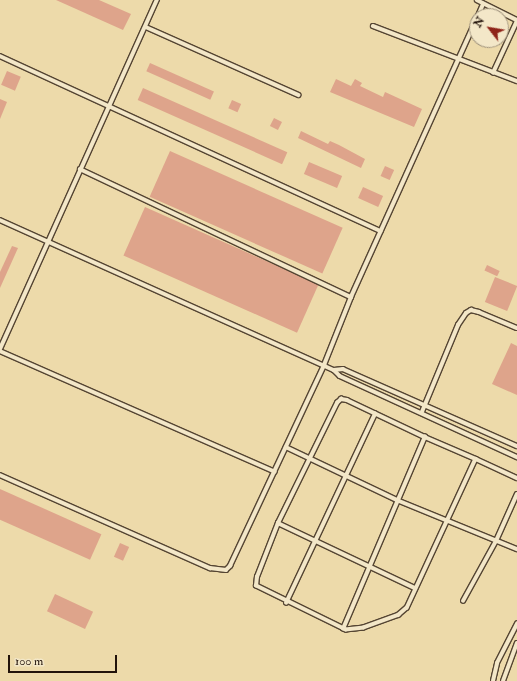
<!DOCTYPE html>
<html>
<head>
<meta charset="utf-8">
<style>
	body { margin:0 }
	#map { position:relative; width:517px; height:681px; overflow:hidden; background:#eddaaa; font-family:"IM FELL Double Pica",serif }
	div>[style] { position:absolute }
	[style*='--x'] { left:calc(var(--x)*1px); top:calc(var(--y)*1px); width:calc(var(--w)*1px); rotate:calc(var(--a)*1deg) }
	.building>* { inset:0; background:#dea48b; transform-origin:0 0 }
	.roads { filter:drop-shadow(1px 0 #554533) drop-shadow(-1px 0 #554533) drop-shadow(0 1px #554533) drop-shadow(0 -1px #554533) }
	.lane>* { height:3.5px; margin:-1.75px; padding:0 1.75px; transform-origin:1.75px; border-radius:1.75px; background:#f3e7c8 }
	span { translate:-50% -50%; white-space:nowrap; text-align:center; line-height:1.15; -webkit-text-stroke:3.5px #f3e7c8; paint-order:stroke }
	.north { position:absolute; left:469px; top:8px; width:40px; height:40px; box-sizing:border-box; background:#f3e7c8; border:1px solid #9f927c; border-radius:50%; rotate:301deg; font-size:11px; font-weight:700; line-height:16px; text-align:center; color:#22130b }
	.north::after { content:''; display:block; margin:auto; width:14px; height:18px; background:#8f2418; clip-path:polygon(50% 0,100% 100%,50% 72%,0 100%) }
	.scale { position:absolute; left:8px; top:655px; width:109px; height:18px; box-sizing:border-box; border:2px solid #22130b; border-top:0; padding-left:5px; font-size:12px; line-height:14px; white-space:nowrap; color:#22130b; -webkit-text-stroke:3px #f3e7c8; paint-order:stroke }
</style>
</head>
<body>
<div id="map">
	<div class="building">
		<div style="clip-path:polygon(56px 0,99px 0,131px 14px,123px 30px)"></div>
		<div style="left:150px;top:63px;width:70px;height:9px;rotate:24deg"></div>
		<div style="left:7px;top:71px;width:15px;height:15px;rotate:23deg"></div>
		<div style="clip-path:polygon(336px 79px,351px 86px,355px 79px,362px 83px,360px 86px,383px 97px,385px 92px,422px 109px,414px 127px,330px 92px)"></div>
		<div style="left:143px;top:88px;width:158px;height:13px;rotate:24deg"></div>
		<div style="clip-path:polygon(0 99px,7px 102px,0 119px)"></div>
		<div style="left:232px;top:100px;width:10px;height:9px;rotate:24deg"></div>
		<div style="left:274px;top:118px;width:9px;height:9px;rotate:27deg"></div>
		<div style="clip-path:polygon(301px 131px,328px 144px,330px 141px,339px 145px,365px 159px,361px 168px,298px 138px)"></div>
		<div style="left:170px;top:151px;width:189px;height:50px;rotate:24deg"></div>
		<div style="left:309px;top:162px;width:36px;height:13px;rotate:23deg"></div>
		<div style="left:385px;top:166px;width:10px;height:11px;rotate:24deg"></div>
		<div style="left:363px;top:187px;width:22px;height:12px;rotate:24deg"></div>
		<div style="left:145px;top:207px;width:190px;height:53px;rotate:24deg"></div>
		<div style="clip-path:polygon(12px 246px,18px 248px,0 288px,0 272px)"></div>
		<div style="left:487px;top:265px;width:14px;height:6px;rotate:25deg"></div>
		<div style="left:495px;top:277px;width:24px;height:27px;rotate:22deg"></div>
		<div style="clip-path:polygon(511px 343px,517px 346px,517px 395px,492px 384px)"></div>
		<div style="left:0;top:489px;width:111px;height:28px;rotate:24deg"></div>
		<div style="left:120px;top:543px;width:10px;height:15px;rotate:24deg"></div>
		<div style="left:55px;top:594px;width:42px;height:19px;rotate:25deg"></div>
	</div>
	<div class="roads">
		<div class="lane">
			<div style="--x:477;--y:0;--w:45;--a:26.6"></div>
			<div style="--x:478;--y:16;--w:13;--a:-67"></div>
			<div style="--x:373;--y:26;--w:154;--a:20.9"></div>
			<div style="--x:146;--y:27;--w:167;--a:24"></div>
			<div style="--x:0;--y:56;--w:419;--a:24.7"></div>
			<div style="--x:493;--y:73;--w:57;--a:-65.2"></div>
			<div style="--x:80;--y:169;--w:300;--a:25.3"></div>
			<div style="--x:0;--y:220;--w:366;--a:24.2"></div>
			<div style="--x:334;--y:370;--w:8;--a:45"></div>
			<div style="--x:340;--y:376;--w:195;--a:24.6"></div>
			<div style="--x:0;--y:349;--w:383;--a:-65.8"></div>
			<div style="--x:0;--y:351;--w:300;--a:23.7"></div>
			<div style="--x:334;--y:370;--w:9;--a:-6"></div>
			<div style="--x:343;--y:369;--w:190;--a:23.9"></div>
			<div style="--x:422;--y:412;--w:94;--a:-67.5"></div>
			<div style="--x:458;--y:325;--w:14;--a:-56"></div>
			<div style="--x:466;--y:313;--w:6;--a:-31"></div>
			<div style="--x:471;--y:310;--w:8;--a:14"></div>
			<div style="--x:479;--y:312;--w:41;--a:22.8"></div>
			<div style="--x:286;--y:447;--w:123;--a:25.5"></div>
			<div style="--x:397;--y:500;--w:130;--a:22.2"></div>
			<div style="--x:476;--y:459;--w:164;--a:114.8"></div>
			<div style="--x:407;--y:608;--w:11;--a:139"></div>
			<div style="--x:399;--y:615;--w:37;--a:160"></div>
			<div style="--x:364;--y:628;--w:18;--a:174"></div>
			<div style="--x:346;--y:630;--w:100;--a:-153.9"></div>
			<div style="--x:256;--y:586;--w:9;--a:-84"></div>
			<div style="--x:257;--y:577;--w:58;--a:-68.7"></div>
			<div style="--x:278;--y:523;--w:134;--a:-63.8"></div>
			<div style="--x:337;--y:403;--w:6;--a:-45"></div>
			<div style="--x:341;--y:399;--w:6;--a:9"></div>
			<div style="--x:347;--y:400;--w:86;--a:25.4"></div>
			<div style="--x:425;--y:437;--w:56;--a:23.3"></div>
			<div style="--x:476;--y:459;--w:45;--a:24.9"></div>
			<div style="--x:0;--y:475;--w:230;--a:23.9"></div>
			<div style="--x:210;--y:568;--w:16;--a:7"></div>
			<div style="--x:226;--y:570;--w:6;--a:-45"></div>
			<div style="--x:230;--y:566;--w:222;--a:-64.9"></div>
			<div style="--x:324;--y:365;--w:73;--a:-68.3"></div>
			<div style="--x:351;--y:297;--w:306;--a:-65.7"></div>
			<div style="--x:278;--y:523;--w:152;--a:25.4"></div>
			<div style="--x:463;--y:601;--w:68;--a:-61.2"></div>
			<div style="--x:496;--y:541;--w:51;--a:-65.9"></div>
			<div style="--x:286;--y:603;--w:209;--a:-64.8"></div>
			<div style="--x:343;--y:629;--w:209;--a:-66.9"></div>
			<div style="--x:493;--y:681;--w:18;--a:-77"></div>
			<div style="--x:497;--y:663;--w:44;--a:-62.9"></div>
			<div style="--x:503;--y:681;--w:40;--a:-69.8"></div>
		</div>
	</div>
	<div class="north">N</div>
	<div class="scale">100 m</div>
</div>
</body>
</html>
